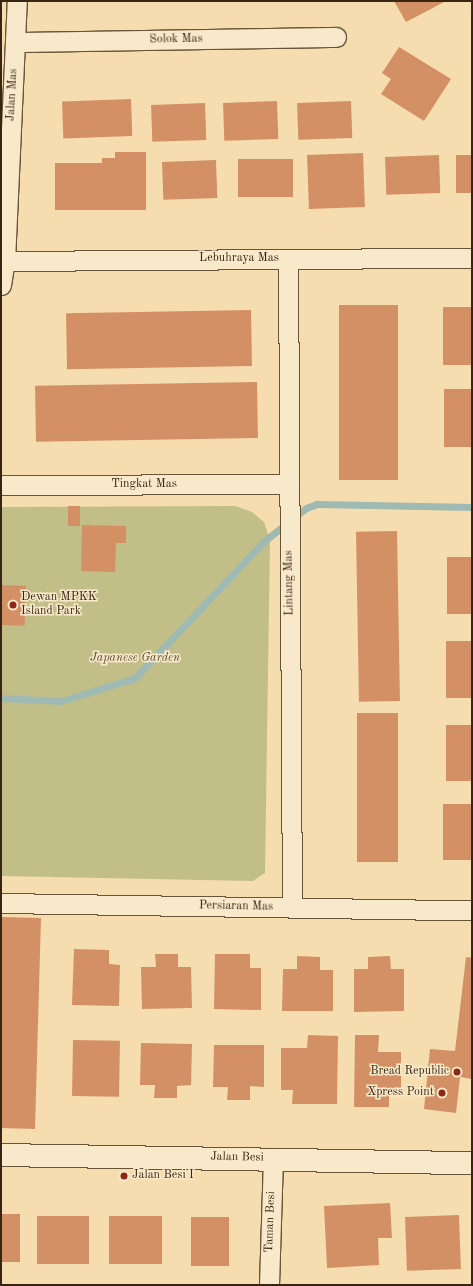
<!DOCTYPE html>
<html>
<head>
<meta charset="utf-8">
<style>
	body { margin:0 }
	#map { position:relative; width:473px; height:1286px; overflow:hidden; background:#f6ddaf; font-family:"Old Standard TT",serif }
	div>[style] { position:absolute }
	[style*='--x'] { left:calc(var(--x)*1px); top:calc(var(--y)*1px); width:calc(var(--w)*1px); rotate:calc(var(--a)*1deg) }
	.green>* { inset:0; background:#c1bf87 }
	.stream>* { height:7px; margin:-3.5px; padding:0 3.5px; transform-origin:3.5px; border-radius:3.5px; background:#9ebab3 }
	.building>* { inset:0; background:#d39064; transform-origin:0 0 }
	.roads { filter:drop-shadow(1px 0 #685439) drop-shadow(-1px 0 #685439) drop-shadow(0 1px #685439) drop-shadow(0 -1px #685439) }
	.minor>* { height:19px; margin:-9.5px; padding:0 9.5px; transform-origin:9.5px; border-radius:9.5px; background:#f9e9cb }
	.tertiary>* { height:22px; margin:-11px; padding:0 11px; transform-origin:11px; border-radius:11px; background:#f9e9cb }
	.dots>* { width:11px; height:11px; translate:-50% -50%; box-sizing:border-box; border:2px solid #f9e9cb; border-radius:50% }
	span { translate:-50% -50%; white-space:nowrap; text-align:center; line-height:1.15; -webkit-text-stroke:3px #f9e9cb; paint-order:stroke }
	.street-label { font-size:12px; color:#382612 }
	.poi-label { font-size:12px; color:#382612 }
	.left { translate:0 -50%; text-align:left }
	.right { translate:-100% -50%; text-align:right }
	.park-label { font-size:12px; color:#5a4c2f; font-style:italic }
	.frame { position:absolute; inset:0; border:2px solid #382612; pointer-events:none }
</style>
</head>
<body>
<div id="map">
	<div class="green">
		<div style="clip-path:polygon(235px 506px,252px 512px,264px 522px,270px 540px,265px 873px,253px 881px,1px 876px,1px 507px)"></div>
	</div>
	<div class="stream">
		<div style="--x:1;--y:698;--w:60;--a:2.9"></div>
		<div style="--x:61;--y:701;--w:77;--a:-17.3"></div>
		<div style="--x:135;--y:678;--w:187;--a:-46.7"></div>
		<div style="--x:263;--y:542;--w:55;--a:-38.3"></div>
		<div style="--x:306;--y:508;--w:12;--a:-20"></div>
		<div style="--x:317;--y:504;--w:155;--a:1.1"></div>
	</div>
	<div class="building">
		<div style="clip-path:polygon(394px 1px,446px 1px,406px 22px)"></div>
		<div style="clip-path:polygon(399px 47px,451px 79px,424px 121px,381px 94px,391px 79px,382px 73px)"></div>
		<div style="left:131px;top:99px;width:37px;height:69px;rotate:88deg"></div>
		<div style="left:277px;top:101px;width:38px;height:54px;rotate:88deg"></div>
		<div style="left:351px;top:101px;width:37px;height:54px;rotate:88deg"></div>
		<div style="left:205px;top:103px;width:37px;height:54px;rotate:88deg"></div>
		<div style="clip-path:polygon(115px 152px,146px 152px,146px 210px,55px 210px,55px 163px,102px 163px,102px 158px,115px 158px)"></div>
		<div style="left:363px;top:153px;width:54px;height:56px;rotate:88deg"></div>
		<div style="left:439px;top:155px;width:38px;height:54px;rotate:88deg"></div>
		<div style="left:456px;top:155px;width:16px;height:38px"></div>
		<div style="left:293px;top:159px;width:38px;height:55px;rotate:90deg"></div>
		<div style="left:216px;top:160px;width:38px;height:54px;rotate:88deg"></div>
		<div style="left:398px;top:305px;width:175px;height:59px;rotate:90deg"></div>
		<div style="left:472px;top:307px;width:58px;height:29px;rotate:90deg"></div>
		<div style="left:251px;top:310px;width:56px;height:185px;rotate:89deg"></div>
		<div style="left:257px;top:382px;width:56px;height:222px;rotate:89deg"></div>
		<div style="left:444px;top:389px;width:28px;height:58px"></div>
		<div style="left:68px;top:506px;width:12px;height:20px"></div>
		<div style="clip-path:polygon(82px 525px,126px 526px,126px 543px,116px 543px,115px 572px,81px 571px)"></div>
		<div style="left:397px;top:531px;width:170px;height:41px;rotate:89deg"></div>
		<div style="left:472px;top:557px;width:57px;height:25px;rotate:90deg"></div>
		<div style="left:1px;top:585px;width:25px;height:40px;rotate:2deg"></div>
		<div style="left:446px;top:641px;width:26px;height:57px"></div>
		<div style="left:357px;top:713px;width:41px;height:149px"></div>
		<div style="left:472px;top:725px;width:56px;height:26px;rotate:90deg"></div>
		<div style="left:472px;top:804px;width:56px;height:29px;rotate:90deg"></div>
		<div style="clip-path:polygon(1px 917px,41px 918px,35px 1129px,1px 1128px)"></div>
		<div style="clip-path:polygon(74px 949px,109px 950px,109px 964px,120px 965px,119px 1006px,72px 1005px)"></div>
		<div style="clip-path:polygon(155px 954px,178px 954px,178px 967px,191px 967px,192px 1008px,142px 1009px,141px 967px,156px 967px)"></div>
		<div style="clip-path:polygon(215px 954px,250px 954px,250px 968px,261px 968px,261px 1010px,214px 1009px)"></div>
		<div style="clip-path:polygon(297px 956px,320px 957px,320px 970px,333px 970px,333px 1011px,282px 1011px,283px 969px,297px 969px)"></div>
		<div style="clip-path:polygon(390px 956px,391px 969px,404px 969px,404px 1011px,354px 1012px,354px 969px,368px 969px,368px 957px)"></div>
		<div style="clip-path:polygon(466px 957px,472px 958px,472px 1079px,460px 1077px,456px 1113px,424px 1109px,430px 1049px,455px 1051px)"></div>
		<div style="clip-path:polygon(308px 1035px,338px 1036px,337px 1104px,292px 1104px,293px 1090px,281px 1090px,281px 1048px,307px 1048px)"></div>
		<div style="clip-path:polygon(355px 1035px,379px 1035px,378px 1052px,401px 1052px,401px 1093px,389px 1093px,389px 1107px,354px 1107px)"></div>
		<div style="left:73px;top:1040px;width:47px;height:56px;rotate:1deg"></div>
		<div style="clip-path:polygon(141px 1043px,192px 1044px,191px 1085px,177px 1086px,177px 1098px,154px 1098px,155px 1085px,140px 1085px)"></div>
		<div style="clip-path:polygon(214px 1045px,264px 1045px,264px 1087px,250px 1086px,250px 1100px,227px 1100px,228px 1087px,213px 1087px)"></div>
		<div style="clip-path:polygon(390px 1203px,392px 1238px,378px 1238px,379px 1265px,327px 1268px,324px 1206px)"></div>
		<div style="left:1px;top:1214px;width:19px;height:48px"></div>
		<div style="left:459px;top:1215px;width:54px;height:54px;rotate:88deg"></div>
		<div style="left:37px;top:1216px;width:52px;height:48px"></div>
		<div style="left:109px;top:1216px;width:53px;height:48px"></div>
		<div style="left:191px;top:1217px;width:38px;height:49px"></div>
	</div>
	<div class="roads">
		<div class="minor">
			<div style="--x:15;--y:42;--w:321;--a:-0.9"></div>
			<div style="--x:288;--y:259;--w:648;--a:89.65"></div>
			<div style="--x:5;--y:261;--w:467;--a:-0.4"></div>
			<div style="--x:1;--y:285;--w:24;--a:-81"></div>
			<div style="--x:5;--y:261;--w:260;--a:-87.4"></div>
			<div style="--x:1;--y:485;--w:287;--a:-0.2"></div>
			<div style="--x:1;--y:903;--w:471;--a:0.9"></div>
			<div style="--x:269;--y:1285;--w:127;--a:-88.2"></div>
		</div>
		<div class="tertiary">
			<div style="--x:1;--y:1155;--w:471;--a:1"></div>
		</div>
	</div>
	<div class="dots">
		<div style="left:13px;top:605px;background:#8f2418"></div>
		<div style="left:457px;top:1072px;background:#8f2418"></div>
		<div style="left:442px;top:1093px;background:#8f2418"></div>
		<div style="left:124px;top:1176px;background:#8f2418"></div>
	</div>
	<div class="street-label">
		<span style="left:176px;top:40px;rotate:-1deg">Solok Mas</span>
		<span style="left:13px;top:95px;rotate:-87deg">Jalan Mas</span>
		<span style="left:239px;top:259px">Lebuhraya Mas</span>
		<span style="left:144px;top:485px">Tingkat Mas</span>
		<span style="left:290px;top:583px;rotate:-91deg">Lintang Mas</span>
		<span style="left:236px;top:907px;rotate:1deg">Persiaran Mas</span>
		<span style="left:237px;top:1158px;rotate:1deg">Jalan Besi</span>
		<span style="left:271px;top:1222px;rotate:-88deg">Taman Besi</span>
	</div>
	<div class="poi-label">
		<span class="left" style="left:21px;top:605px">Dewan MPKK<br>Island Park</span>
		<span class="right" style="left:449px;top:1072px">Bread Republic</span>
		<span class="right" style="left:434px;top:1093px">Xpress Point</span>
		<span class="left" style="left:132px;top:1176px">Jalan Besi I</span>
	</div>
	<div class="park-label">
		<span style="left:135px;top:659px">Japanese Garden</span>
	</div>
	<div class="frame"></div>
</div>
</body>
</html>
